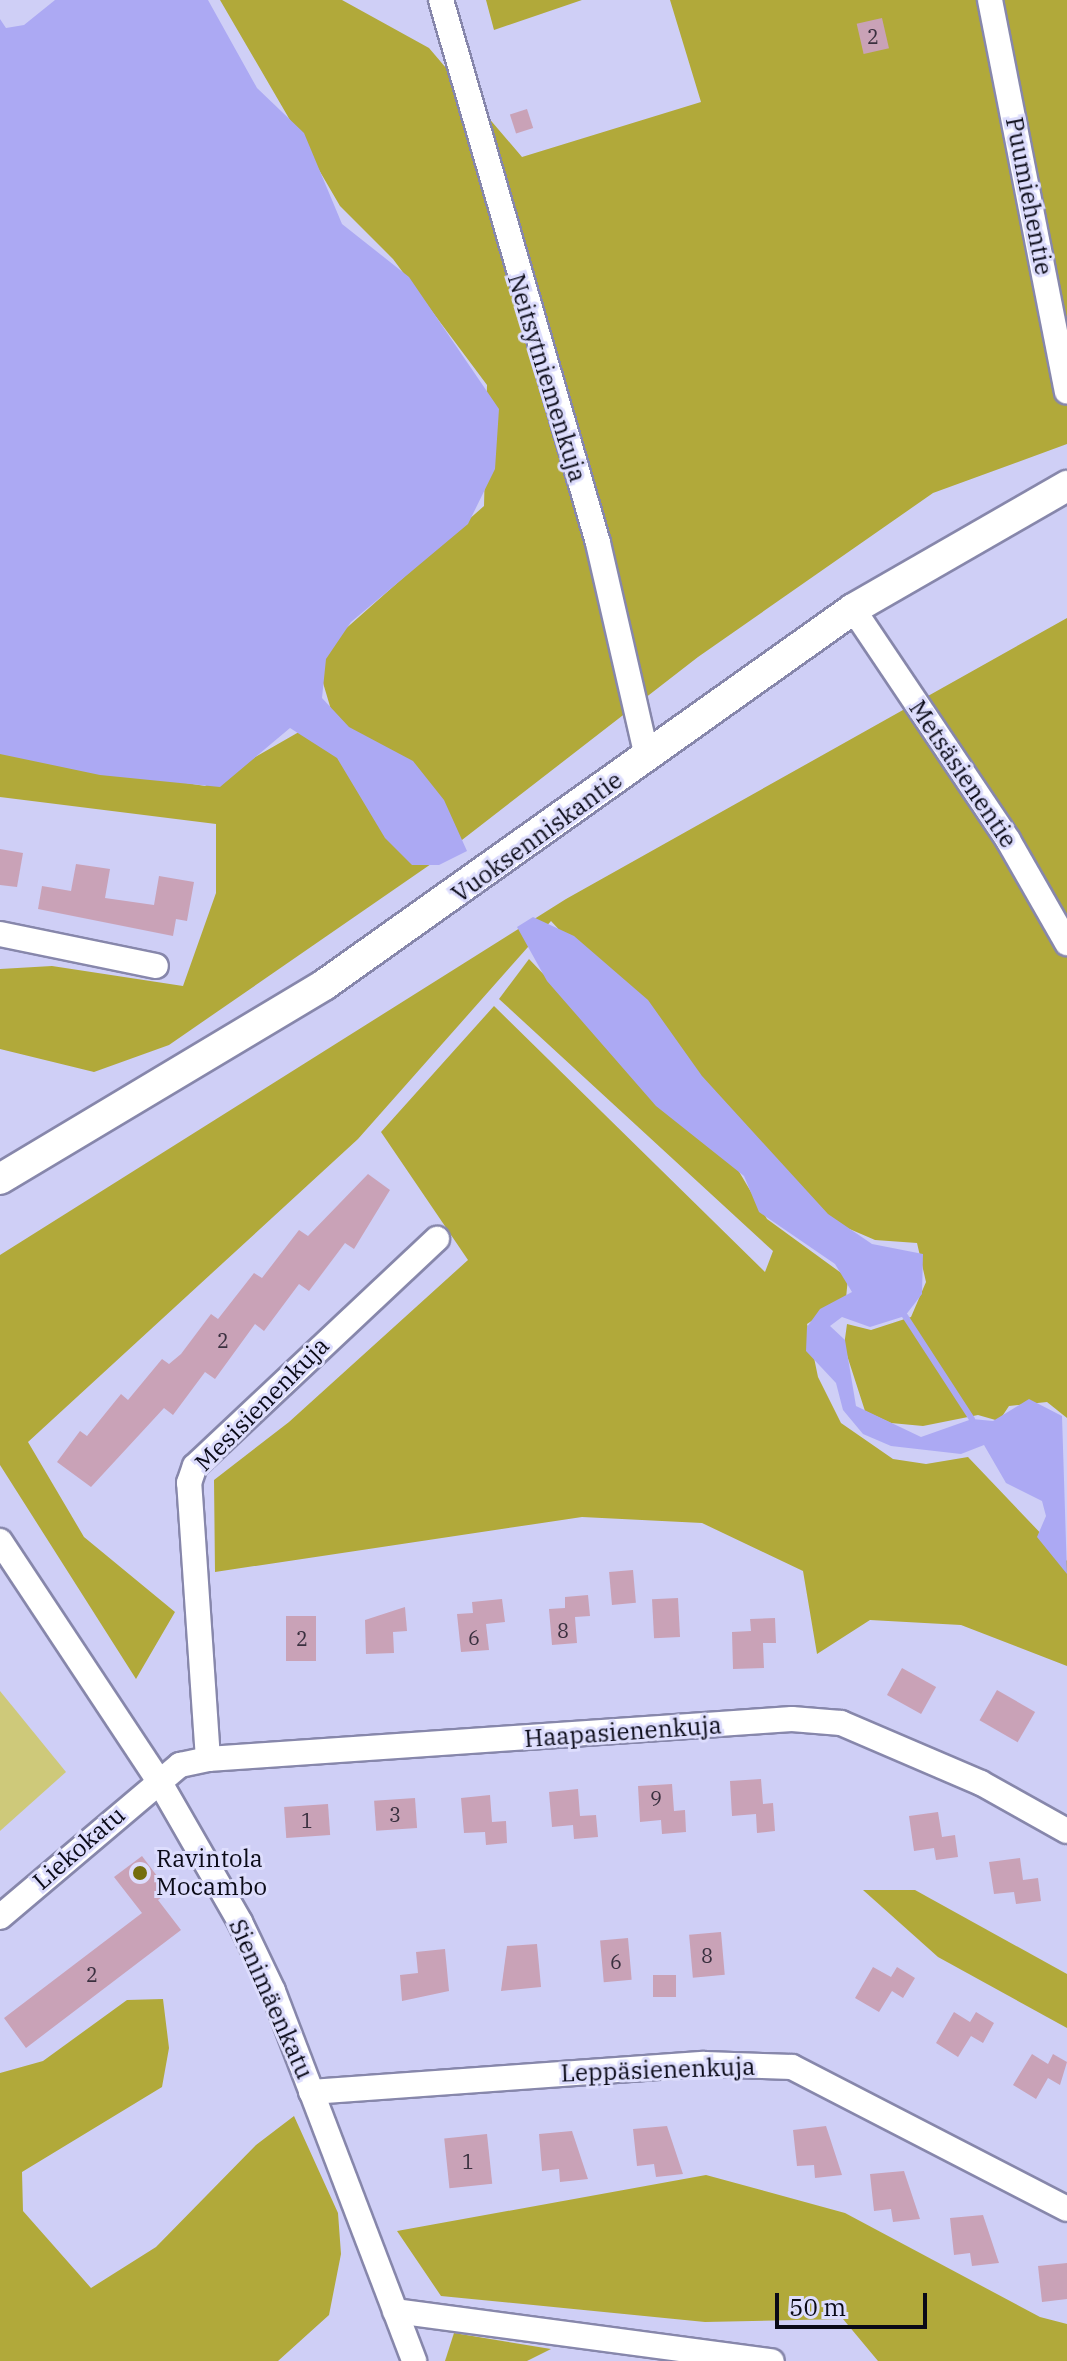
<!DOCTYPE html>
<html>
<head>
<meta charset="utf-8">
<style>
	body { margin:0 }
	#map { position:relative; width:1067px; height:2361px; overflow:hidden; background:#cfcff6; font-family:"IBM Plex Serif",serif }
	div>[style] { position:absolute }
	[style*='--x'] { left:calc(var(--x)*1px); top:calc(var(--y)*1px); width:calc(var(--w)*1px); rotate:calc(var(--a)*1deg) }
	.green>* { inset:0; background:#cec97a }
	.forest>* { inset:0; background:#b1a93a }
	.water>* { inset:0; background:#aca9f3 }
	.stream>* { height:6px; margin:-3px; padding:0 3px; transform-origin:3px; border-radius:3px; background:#aca9f3 }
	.building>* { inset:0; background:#c9a2b7; transform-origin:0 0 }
	.roads { filter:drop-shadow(2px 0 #8787ab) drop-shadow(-2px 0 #8787ab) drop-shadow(0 2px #8787ab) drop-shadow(0 -2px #8787ab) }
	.minor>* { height:24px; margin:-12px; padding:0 12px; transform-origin:12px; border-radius:12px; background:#fff }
	.tertiary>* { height:30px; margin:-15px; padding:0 15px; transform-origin:15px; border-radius:15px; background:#fff }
	.dots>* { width:22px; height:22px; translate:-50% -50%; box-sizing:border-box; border:4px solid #ddddfd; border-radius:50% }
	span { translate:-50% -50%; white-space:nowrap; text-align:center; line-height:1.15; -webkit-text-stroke:6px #ddddfd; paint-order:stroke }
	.number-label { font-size:20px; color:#3a303f }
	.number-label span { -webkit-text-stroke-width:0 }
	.street-label { font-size:24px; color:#0a0a17 }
	.poi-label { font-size:24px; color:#0a0a17 }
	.left { translate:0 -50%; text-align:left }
	.scale { position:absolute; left:775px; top:2293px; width:152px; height:36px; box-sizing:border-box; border:4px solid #0a0a17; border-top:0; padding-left:10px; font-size:24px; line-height:28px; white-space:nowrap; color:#0a0a17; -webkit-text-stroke:6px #ddddfd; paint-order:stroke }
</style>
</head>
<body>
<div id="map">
	<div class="green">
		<div style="clip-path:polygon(0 1691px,66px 1772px,0 1831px)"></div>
	</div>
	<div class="forest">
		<div style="clip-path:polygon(220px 0,342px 0,429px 48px,522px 157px,701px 102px,670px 0,1067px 0,1067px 444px,933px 493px,698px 657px,431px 864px,169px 1045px,94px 1072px,0 1049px,0 969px,52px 966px,183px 986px,216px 893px,216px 824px,0 797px,0 753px,205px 786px,332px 713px,315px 656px,484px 506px,487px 385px,393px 259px,340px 206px)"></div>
		<div style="clip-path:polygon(486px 0,582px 0,494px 30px)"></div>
		<div style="clip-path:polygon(1067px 618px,1067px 1418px,1047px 1402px,1009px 1406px,999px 1421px,978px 1415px,923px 1426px,891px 1423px,865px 1411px,844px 1346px,847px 1324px,871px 1330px,911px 1317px,926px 1282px,917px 1243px,875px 1240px,831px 1221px,551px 921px,358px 1139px,28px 1442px,84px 1537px,175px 1612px,136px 1679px,0 1465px,0 1255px,566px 899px)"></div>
		<div style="clip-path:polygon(529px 959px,631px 1066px,718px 1136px,767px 1219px,848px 1278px,846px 1298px,807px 1324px,818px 1377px,841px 1423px,893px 1459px,926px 1464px,968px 1457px,1067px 1561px,1067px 1666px,961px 1625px,870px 1620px,817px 1654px,803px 1571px,702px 1523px,582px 1517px,215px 1572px,214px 1480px,289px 1422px,468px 1260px,381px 1132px,494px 1006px,765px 1272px,773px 1251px,499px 999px)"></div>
		<div style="clip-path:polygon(863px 1890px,915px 1890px,1067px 1974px,1067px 2028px,938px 1957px)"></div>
		<div style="clip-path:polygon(163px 1999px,169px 2048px,162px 2087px,22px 2172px,23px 2211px,91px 2288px,156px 2247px,256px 2145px,294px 2116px,338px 2213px,341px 2254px,329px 2315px,278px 2361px,0 2361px,0 2073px,43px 2061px,127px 2000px)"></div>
		<div style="clip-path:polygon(706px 2175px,845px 2213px,1040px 2317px,1067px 2324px,1067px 2361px,878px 2361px,843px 2319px,705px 2322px,441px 2296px,397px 2231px)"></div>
		<div style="clip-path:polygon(454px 2333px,551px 2349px,527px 2361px,445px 2361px)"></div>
	</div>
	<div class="water">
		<div style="clip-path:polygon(55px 0,208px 0,257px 88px,304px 133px,342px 224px,409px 277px,499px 409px,495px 469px,468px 524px,351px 622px,326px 659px,322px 698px,349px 727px,413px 761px,444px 800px,467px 851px,439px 865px,412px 865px,385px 838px,337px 758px,290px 728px,220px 787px,100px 775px,0 754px,0 19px,6px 28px,24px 25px)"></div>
		<div style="clip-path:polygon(533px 917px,574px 936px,648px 1000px,702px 1076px,828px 1214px,872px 1244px,923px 1254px,922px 1294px,905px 1316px,870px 1327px,842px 1317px,830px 1326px,845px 1340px,856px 1406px,921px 1437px,972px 1419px,993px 1421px,1029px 1399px,1062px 1416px,1067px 1574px,1037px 1537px,1046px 1516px,1042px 1501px,1006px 1483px,984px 1445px,961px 1454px,891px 1446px,863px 1434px,843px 1410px,836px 1383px,806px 1351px,807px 1327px,820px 1309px,852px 1292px,835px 1264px,759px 1212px,744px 1176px,656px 1106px,547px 981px,517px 927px)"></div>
	</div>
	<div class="stream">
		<div style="--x:905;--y:1316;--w:123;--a:57"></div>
	</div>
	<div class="building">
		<div style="left:882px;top:18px;width:31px;height:26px;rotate:77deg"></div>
		<div style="left:527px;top:109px;width:20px;height:18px;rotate:72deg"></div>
		<div style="clip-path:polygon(0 849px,23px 853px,17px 887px,0 885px)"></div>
		<div style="clip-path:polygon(76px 864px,110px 869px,105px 898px,154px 905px,159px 876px,194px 882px,187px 921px,176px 919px,173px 936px,38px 909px,42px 886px,71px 891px)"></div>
		<div style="clip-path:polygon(368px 1174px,390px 1190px,354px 1249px,345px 1243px,309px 1291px,299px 1284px,264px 1331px,255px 1324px,215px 1379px,205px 1372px,173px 1415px,164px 1408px,91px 1487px,57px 1462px,80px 1431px,87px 1436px,121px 1394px,128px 1400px,162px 1359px,169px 1364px,181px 1354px,211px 1314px,218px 1319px,254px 1273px,262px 1278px,299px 1230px,308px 1236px)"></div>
		<div style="left:633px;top:1570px;width:33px;height:24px;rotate:85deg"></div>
		<div style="clip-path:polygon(588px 1595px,590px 1616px,575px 1617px,577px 1643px,552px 1645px,549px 1609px,565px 1608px,565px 1597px)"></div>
		<div style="left:678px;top:1598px;width:39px;height:26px;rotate:87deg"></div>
		<div style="clip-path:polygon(502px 1599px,505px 1622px,486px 1624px,489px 1650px,461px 1652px,457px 1614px,473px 1613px,472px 1602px)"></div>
		<div style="clip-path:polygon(405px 1607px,407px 1631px,393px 1632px,394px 1653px,366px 1654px,365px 1620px)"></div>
		<div style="left:286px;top:1616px;width:30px;height:45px"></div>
		<div style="clip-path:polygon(775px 1618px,776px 1643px,763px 1643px,764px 1668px,733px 1669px,732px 1632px,751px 1631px,750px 1619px)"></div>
		<div style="left:902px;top:1668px;width:39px;height:31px;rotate:29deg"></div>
		<div style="left:997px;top:1690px;width:44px;height:35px;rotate:30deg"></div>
		<div style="clip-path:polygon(761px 1779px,763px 1804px,773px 1803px,775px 1831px,757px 1833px,756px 1814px,732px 1816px,730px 1781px)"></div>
		<div style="clip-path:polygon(672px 1784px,674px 1811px,685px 1810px,686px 1832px,662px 1834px,661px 1820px,640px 1822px,638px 1786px)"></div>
		<div style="clip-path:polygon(578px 1789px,580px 1816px,596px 1815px,598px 1837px,574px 1839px,573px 1825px,552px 1827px,549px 1792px)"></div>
		<div style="clip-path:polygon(490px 1795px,492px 1822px,506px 1821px,507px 1843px,486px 1845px,485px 1832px,464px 1833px,461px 1798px)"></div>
		<div style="left:415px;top:1798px;width:30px;height:41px;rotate:86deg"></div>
		<div style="left:328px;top:1804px;width:31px;height:44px;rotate:86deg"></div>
		<div style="clip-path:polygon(938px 1812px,942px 1837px,955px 1835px,958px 1857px,936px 1860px,934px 1848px,914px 1851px,909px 1816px)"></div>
		<div style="clip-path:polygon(142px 1856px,169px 1892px,158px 1900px,181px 1930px,26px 2048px,4px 2018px,142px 1913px,114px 1877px)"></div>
		<div style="clip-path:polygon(1020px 1858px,1023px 1880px,1038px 1878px,1041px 1901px,1016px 1904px,1014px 1892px,994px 1894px,989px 1862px)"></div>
		<div style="left:721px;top:1932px;width:43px;height:32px;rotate:85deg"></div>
		<div style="left:628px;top:1938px;width:42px;height:28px;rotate:85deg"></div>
		<div style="clip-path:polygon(537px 1944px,541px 1987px,501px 1991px,507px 1946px)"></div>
		<div style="clip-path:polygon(445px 1949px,449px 1991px,402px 2001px,400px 1975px,418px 1973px,416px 1952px)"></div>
		<div style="clip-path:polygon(873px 1967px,891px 1977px,897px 1967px,915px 1978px,903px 1998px,892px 1991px,879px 2012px,855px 1998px)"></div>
		<div style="left:653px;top:1975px;width:23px;height:22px"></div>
		<div style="clip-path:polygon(954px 2012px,970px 2022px,976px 2012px,994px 2023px,983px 2043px,971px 2036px,958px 2057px,936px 2043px)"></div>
		<div style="clip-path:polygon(1032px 2054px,1048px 2064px,1053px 2054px,1067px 2062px,1060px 2085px,1048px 2078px,1036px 2099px,1013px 2085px)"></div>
		<div style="clip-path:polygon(667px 2126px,683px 2174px,656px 2177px,654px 2164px,637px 2166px,633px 2129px)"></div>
		<div style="clip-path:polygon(826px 2126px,842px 2175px,815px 2178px,814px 2165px,797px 2166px,793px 2130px)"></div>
		<div style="clip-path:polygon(572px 2131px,588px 2179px,560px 2182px,559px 2169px,542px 2171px,539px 2134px)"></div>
		<div style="left:487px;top:2134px;width:50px;height:43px;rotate:84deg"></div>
		<div style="clip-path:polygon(904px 2171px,920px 2219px,893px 2222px,891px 2209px,874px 2211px,870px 2174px)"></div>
		<div style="clip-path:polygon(983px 2215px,999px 2263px,972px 2266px,970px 2253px,954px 2255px,950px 2218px)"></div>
		<div style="clip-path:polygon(1067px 2263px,1067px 2299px,1042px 2302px,1038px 2266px)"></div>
	</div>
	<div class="roads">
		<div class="minor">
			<div style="--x:441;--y:0;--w:565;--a:73.87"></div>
			<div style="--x:598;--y:543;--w:220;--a:77.1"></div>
			<div style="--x:990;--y:0;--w:399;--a:78.9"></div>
			<div style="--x:853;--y:609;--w:278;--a:56.1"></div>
			<div style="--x:1008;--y:840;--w:119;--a:60.2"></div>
			<div style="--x:0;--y:934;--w:159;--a:11.6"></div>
			<div style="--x:0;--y:1541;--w:288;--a:56.5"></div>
			<div style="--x:159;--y:1781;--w:163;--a:60.1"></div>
			<div style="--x:240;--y:1922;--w:76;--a:64.4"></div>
			<div style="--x:273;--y:1991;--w:396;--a:69.1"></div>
			<div style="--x:208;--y:1759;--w:277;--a:-93.9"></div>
			<div style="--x:189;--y:1483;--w:18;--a:-71"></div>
			<div style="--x:195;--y:1466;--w:332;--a:-43.2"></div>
			<div style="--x:0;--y:1917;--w:236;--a:-40.2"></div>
			<div style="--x:180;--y:1765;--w:29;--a:-12"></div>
			<div style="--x:208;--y:1759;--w:585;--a:-3.92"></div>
			<div style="--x:792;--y:1719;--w:49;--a:4.7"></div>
			<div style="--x:841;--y:1723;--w:152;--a:23.2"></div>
			<div style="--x:981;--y:1783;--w:98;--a:29.2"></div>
			<div style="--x:311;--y:2092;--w:394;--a:-4.1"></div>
			<div style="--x:704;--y:2064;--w:88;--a:2"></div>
			<div style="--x:792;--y:2067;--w:309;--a:27.3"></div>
			<div style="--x:395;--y:2311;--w:380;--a:7.6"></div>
		</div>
		<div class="tertiary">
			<div style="--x:0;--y:1179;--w:378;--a:-30.9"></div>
			<div style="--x:324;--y:985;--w:649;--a:-35.4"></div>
			<div style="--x:853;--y:609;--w:247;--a:-29.9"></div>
		</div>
	</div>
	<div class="dots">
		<div style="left:140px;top:1873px;background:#746e0d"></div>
	</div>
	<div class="number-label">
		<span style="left:873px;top:36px">2</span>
		<span style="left:223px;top:1340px">2</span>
		<span style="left:563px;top:1630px">8</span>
		<span style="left:474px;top:1637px">6</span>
		<span style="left:302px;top:1638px">2</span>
		<span style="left:656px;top:1798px">9</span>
		<span style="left:395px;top:1814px">3</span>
		<span style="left:307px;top:1820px">1</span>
		<span style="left:707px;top:1955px">8</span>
		<span style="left:616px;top:1961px">6</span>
		<span style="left:92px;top:1974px">2</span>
		<span style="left:468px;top:2161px">1</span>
	</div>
	<div class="street-label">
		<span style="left:1029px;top:196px;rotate:79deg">Puumiehentie</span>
		<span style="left:547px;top:378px;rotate:73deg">Neitsytniemenkuja</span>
		<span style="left:963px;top:774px;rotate:56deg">Metsäsienentie</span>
		<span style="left:537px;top:837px;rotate:-36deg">Vuoksenniskantie</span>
		<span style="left:262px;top:1404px;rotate:-45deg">Mesisienenkuja</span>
		<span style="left:623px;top:1732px;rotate:-4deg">Haapasienenkuja</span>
		<span style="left:79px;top:1848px;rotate:-41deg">Liekokatu</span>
		<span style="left:271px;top:1999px;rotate:66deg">Sienimäenkatu</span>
		<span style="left:658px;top:2070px;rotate:-2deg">Leppäsienenkuja</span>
	</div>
	<div class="poi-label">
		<span class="left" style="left:156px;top:1873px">Ravintola<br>Mocambo</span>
	</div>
	<div class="scale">50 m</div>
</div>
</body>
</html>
